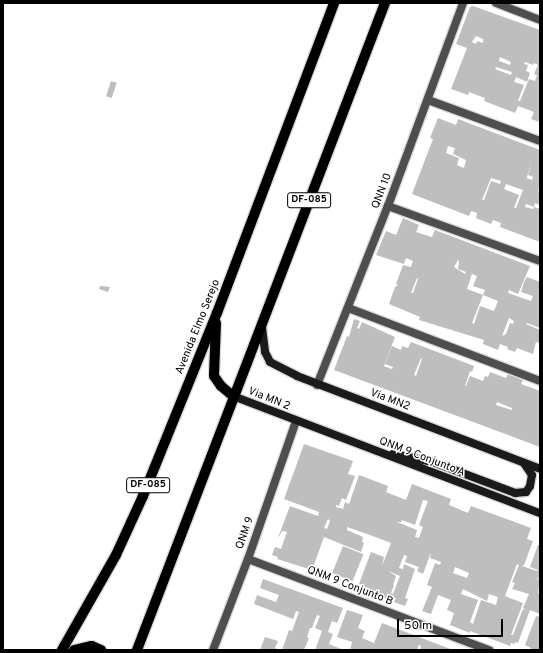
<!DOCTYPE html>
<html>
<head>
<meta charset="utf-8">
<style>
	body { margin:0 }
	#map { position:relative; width:543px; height:653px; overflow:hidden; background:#fff; font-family:Overpass,sans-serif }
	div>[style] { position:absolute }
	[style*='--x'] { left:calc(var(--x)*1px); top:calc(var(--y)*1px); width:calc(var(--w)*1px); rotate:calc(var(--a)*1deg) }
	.building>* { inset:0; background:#bebebe; transform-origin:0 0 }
	.roads { filter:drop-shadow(1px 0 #dbdbdb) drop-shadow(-1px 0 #dbdbdb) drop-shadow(0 1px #dbdbdb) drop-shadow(0 -1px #dbdbdb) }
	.minor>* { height:8px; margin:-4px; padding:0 4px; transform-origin:4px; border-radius:4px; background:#4e4e4e }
	.secondary>* { height:8px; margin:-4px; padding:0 4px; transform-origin:4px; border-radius:4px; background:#1b1b1b }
	.primary>* { height:10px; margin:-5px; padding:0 5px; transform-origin:5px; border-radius:5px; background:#000 }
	span { translate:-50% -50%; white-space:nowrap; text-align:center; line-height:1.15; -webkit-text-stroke:3px #fff; paint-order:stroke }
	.shield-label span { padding:1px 3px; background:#fff; border:1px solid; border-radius:3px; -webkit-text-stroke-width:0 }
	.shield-label { font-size:10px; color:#000; font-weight:700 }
	.street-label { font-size:11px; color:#000 }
	.frame { position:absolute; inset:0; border:4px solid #000; pointer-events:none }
	.scale { position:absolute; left:397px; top:619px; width:106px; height:18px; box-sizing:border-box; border:2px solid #000; border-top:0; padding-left:5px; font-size:12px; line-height:14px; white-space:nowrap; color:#000; -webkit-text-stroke:3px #fff; paint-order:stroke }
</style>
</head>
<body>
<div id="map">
	<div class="building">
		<div style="clip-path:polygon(evenodd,473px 6px,540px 30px,540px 122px,531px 119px,534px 112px,518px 106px,515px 113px,484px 101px,485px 98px,469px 92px,468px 95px,451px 89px,467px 48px,456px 44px,470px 7px,473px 6px,476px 36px,483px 39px,483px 43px,477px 41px,476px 44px,472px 42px,476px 36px,473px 6px,500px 57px,511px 62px,510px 65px,499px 61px,500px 57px,473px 6px,525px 62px,533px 65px,534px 63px,538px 65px,534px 74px,537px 75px,535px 81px,529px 79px,520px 101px,518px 101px,524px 85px,514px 82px,516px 77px,527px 82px,530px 73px,526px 71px,528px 65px,524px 64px,525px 62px,473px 6px,496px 67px,512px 72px,511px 75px,495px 69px,496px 67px)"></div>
		<div style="left:111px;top:81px;width:6px;height:16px;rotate:18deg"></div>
		<div style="clip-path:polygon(evenodd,438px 118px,456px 125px,458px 119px,540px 150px,540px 185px,538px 191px,540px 192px,540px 205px,535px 203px,534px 207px,526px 204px,525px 207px,533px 209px,534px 207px,540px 209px,540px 242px,500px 227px,501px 223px,493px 220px,491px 224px,476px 218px,477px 213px,471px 211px,469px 216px,412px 194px,433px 139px,430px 138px,438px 118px,448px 146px,455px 148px,453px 154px,466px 160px,464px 168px,457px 165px,459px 158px,446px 153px,448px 146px,438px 118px,532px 160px,528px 175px,533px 177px,532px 180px,527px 178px,526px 180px,532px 160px,438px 118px,491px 178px,501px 181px,500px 184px,491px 181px,484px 200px,482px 200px,491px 178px,438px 118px,506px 184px,523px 190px,516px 208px,514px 208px,519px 195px,504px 189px,506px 184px)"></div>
		<div style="clip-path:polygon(evenodd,403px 218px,419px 225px,416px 232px,432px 237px,435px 230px,530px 266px,518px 294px,509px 290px,508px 293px,531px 301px,533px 296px,521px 292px,524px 282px,527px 277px,540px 282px,540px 328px,527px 323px,526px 324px,540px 330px,540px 343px,536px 342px,533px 354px,517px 348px,515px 352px,507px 349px,508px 347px,500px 344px,498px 350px,483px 344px,484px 340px,419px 320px,420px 317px,389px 304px,395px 287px,398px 285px,396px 284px,403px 265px,411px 267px,413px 261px,406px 258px,404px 264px,376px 255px,386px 231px,396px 235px,403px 218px,458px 260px,459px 261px,458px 269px,466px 272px,465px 274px,454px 267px,458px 260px,403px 218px,472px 274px,477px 276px,473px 286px,485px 290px,483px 295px,498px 301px,494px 311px,480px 306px,474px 324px,472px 323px,483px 295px,467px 289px,472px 274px,403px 218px,417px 278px,418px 279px,413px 293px,411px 293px,417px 278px,403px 218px,509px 318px,514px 321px,513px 324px,510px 323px,506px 334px,502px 336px,509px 318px)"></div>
		<div style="clip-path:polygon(100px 286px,102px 286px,110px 287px,108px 292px,99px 289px)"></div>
		<div style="clip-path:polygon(evenodd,354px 319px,360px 321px,357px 328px,359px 329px,362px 322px,395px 337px,384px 366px,386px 367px,392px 369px,393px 367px,385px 364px,392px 346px,401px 350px,402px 346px,408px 348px,411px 342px,474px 366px,472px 372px,470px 371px,465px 386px,466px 386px,470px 376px,483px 381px,485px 376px,488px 377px,490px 372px,506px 378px,508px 374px,523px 380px,521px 384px,540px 391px,540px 447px,334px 370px,347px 336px,349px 337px,354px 319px,421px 358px,422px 359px,416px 376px,414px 375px,421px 358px,354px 319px,497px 402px,512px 408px,512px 410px,496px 405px,497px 402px)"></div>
		<div style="clip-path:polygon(evenodd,304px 444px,353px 461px,348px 474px,355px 476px,346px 500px,342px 498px,339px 506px,336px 505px,336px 507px,343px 509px,345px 502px,349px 504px,359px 475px,388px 486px,386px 492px,406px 500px,412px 484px,451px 499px,449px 505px,468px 513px,471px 506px,531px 528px,527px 539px,533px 541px,524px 565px,522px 566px,537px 571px,538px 570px,530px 567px,538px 545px,540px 545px,540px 579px,534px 578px,540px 580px,538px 593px,540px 594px,540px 614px,530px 610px,518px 643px,515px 642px,515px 644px,511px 643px,510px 646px,470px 631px,470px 633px,450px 625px,454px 613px,447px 610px,451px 600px,438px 595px,431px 614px,422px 611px,432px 587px,427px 585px,435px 563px,440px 565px,441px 562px,430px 558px,431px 552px,423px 574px,417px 571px,419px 567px,405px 562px,407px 556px,404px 555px,399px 568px,403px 569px,404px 564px,415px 569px,405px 598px,408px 599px,405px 606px,394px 602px,396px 598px,392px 597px,391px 601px,362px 589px,363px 585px,359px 584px,371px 552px,384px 557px,382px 566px,391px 543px,370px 535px,347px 527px,347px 530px,363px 537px,362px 542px,364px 543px,361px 552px,324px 537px,312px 570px,277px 559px,278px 557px,272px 555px,275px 547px,281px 549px,287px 532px,282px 531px,277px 540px,290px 506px,318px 516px,319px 512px,284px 499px,304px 444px,423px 500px,428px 501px,419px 525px,423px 527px,419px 538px,415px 537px,417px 530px,397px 522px,401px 522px,402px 520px,415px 525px,423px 500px,304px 444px,328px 519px,330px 521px,327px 529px,324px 528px,328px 519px,304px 444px,517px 564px,519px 565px,512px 582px,515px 583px,512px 589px,529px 594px,523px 608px,527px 610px,523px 609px,513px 635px,511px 635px,523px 603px,505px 596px,517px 564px,304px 444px,455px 567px,469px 573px,467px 578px,453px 573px,455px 567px,304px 444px,388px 571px,400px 576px,393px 594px,391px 593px,394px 585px,393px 585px,396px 576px,388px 571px,304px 444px,463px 589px,487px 601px,489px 594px,498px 597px,496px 605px,481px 600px,473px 624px,470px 622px,478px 600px,461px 594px,463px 589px)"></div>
		<div style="left:343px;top:546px;width:22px;height:29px;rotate:22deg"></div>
		<div style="clip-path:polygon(263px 579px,343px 608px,337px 623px,332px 621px,328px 632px,333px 634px,329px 644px,344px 650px,315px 650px,322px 631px,315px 628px,320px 616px,317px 615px,312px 628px,310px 628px,307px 637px,309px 638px,304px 650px,282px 650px,289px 630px,292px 631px,299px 612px,296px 611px,293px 619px,254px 604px,257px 595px,276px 602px,279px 595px,260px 588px)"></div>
		<div style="clip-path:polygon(347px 610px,363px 615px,358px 628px,365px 631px,362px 638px,374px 643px,382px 623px,453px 650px,420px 650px,421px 646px,419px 645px,417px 650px,350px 650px,352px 642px,337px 637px)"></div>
		<div style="clip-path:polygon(536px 616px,540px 617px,540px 648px,539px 650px,531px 650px,531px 648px,525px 645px)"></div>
		<div style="clip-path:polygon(265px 637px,278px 641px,275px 648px,279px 650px,260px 650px)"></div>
	</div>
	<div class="roads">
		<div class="minor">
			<div style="--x:496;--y:3;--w:47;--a:21.1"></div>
			<div style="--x:428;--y:100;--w:119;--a:20.1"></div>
			<div style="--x:388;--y:206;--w:162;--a:19.9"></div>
			<div style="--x:348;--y:308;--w:205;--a:20.8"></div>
			<div style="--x:317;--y:385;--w:193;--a:-68.4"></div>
			<div style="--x:388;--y:206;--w:216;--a:-69.7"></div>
			<div style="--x:248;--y:559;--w:258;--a:20.7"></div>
			<div style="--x:213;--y:650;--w:97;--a:-69"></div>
			<div style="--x:248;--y:559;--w:146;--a:-70.8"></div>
		</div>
		<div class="secondary">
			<div style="--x:262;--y:327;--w:25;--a:83"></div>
			<div style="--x:265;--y:352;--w:11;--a:63"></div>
			<div style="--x:270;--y:362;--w:30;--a:27"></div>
			<div style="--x:297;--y:376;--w:260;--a:20.9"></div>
			<div style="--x:233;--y:396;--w:329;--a:20.9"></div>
			<div style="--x:393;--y:454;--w:41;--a:11.3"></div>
			<div style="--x:433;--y:462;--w:88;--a:20.7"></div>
			<div style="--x:515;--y:493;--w:11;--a:-5"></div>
			<div style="--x:526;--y:492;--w:7;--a:-56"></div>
			<div style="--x:530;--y:486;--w:11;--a:-80"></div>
			<div style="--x:532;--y:475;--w:14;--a:-124"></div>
		</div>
		<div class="primary">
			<div style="--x:216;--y:323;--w:53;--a:92.2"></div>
			<div style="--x:214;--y:376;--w:12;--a:55"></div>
			<div style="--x:221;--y:386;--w:16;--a:40"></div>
			<div style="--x:62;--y:650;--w:109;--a:-60.4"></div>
			<div style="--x:116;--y:555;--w:65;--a:-65.4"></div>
			<div style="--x:143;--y:496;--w:197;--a:-68"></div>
			<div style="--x:217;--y:313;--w:331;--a:-69.3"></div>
			<div style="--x:74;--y:650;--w:18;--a:-13"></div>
			<div style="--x:92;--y:646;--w:10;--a:24"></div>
			<div style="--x:137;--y:650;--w:693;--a:-69.03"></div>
		</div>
	</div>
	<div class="shield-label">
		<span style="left:309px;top:200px">DF-085</span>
		<span style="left:148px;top:485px">DF-085</span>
	</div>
	<div class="street-label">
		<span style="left:382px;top:191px;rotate:-69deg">QNN 10</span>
		<span style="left:198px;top:327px;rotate:-68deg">Avenida Elmo Serejo</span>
		<span style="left:269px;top:399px;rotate:22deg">Via MN 2</span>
		<span style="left:390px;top:400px;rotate:21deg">Via MN2</span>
		<span style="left:422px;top:457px;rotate:21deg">QNM 9 Conjunto A</span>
		<span style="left:245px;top:533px;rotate:-71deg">QNM 9</span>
		<span style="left:350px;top:586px;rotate:21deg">QNM 9 Conjunto B</span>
	</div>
	<div class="frame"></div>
	<div class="scale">50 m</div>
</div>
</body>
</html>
